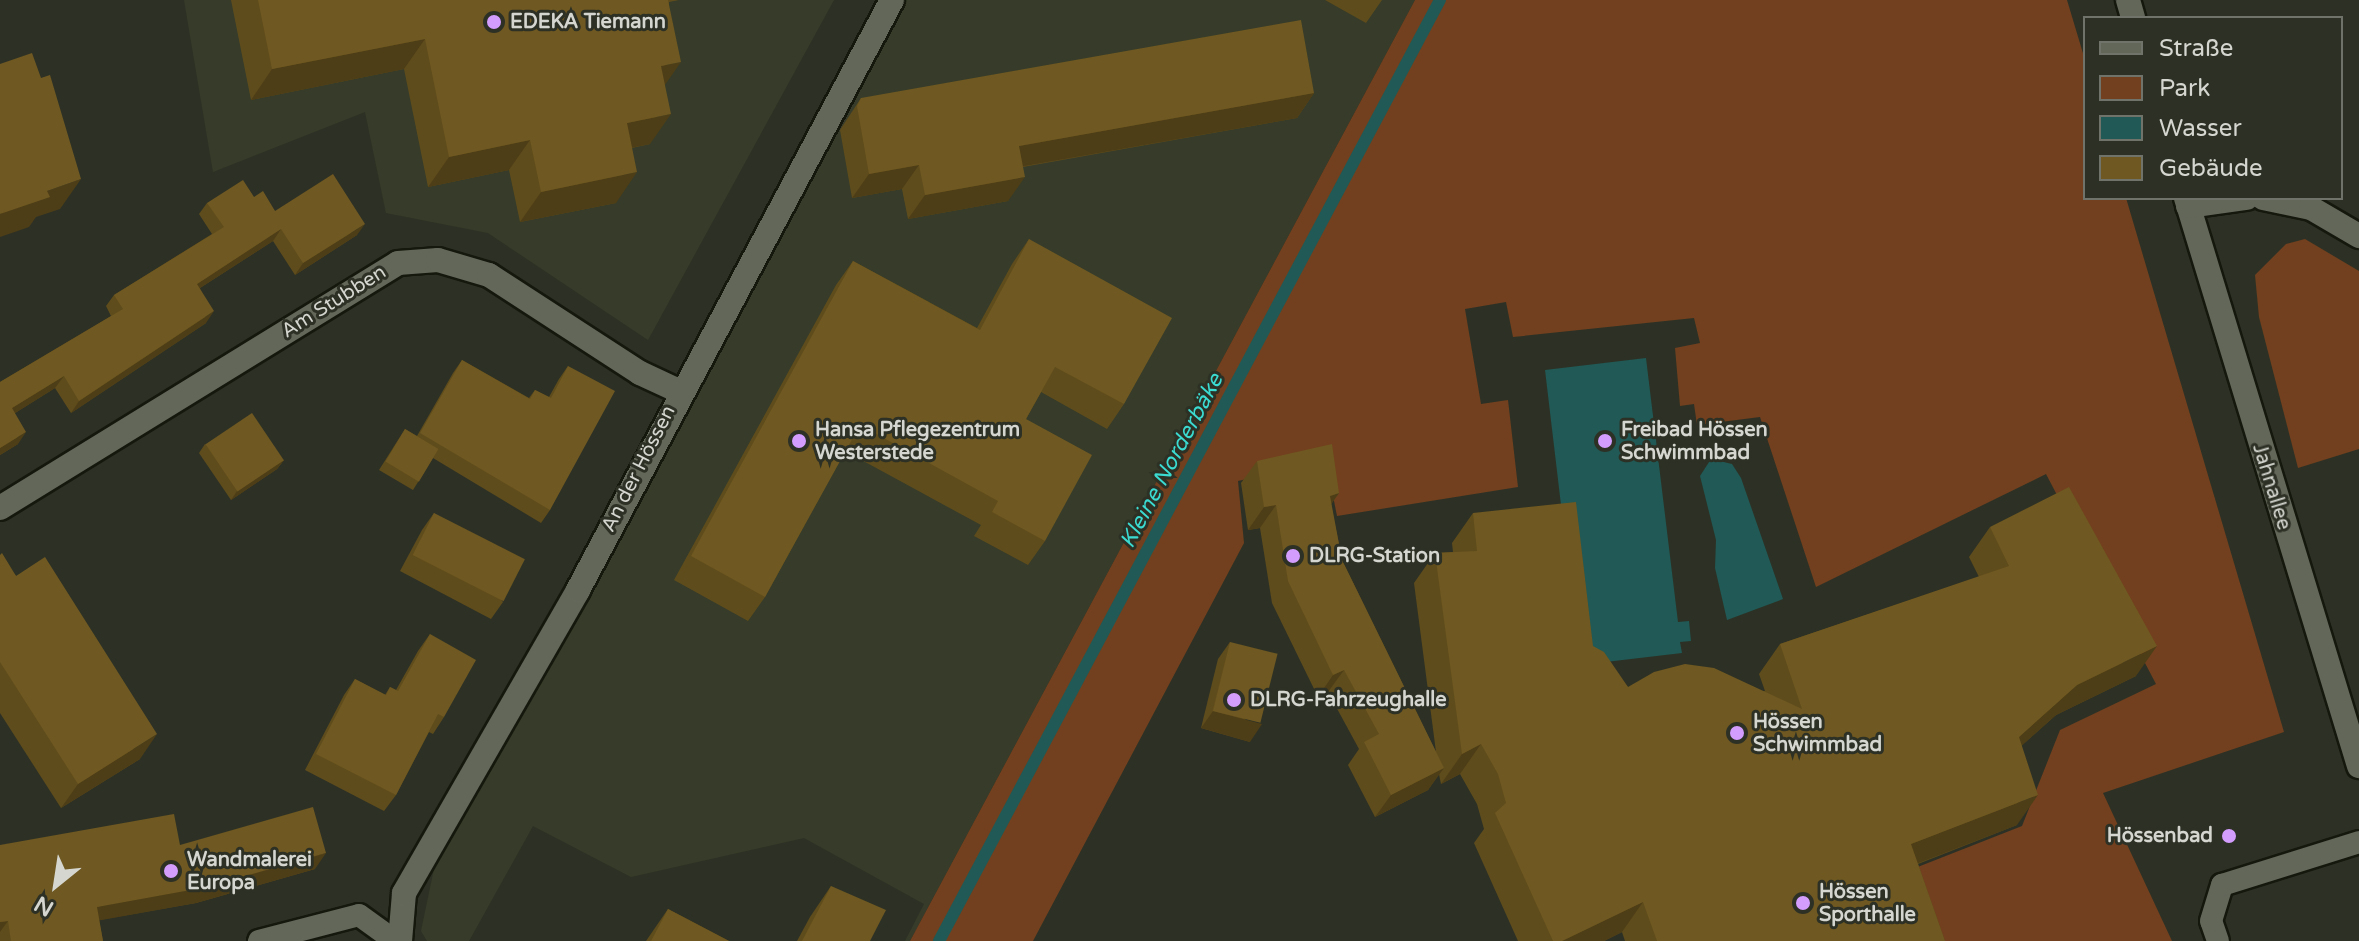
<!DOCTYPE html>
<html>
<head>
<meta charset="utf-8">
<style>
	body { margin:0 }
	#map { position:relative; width:2359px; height:941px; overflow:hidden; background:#2d3125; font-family:"Varela Round",sans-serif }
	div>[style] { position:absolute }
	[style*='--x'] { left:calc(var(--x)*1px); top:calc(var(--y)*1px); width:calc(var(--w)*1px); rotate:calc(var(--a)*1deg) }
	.built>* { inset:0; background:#363c29 }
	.green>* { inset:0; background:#72401e }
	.water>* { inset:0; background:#205955 }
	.stream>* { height:12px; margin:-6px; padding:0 6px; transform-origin:6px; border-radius:6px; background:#205955 }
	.roads { filter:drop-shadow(2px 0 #15180d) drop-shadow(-2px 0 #15180d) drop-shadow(0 2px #15180d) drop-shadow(0 -2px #15180d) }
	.lane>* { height:22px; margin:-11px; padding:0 11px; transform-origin:11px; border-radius:11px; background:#63675a }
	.street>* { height:24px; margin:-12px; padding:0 12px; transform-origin:12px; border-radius:12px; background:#63675a }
	.wall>* { inset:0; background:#5f4c1c }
	.shaded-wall>* { inset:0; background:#4e3e17 }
	.building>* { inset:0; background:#6f5821; transform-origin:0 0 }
	.dots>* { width:22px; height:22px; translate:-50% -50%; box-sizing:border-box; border:4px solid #2d3125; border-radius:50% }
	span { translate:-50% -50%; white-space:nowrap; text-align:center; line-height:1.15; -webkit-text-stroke:6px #2d3125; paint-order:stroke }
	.poi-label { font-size:20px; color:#d4d6cf; font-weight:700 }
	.left { translate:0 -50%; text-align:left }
	.right { translate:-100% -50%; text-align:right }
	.street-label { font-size:20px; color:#d4d6cf }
	.water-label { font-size:22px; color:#3bdbd2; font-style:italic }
	.legend { position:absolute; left:2083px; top:16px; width:260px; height:184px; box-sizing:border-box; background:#2d3125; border:2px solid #707369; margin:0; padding:10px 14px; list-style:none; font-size:24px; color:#d4d6cf }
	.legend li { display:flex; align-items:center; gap:16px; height:40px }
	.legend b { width:40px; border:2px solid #707369 }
	.north { position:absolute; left:16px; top:845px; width:80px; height:80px; -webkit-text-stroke:6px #2d3125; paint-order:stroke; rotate:210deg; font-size:22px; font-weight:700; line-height:32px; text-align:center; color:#d4d6cf }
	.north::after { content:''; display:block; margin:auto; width:28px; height:36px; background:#d4d6cf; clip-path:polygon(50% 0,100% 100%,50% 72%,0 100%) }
</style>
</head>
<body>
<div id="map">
	<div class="built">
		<div style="clip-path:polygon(184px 0,834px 0,648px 340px,488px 233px,386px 213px,365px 112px,213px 172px)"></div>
		<div style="clip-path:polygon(906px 0,1415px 0,910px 941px,905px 941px,924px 904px,804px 838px,631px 877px,533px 826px,469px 941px,427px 941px,421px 931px,434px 869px)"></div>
	</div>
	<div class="green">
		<div style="clip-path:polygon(1415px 0,2067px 0,2085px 60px,2085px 198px,2126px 198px,2284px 732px,2103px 793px,2172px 941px,1927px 941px,1905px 872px,2022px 826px,2060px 730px,2156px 684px,2046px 474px,1816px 587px,1760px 417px,1697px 425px,1694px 404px,1680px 406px,1675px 348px,1700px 343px,1694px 318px,1513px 337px,1506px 302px,1465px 309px,1481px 404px,1508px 400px,1518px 487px,1337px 516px,1326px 461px,1238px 481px,1244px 543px,1033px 941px,910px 941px)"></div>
		<div style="clip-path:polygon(2305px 239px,2359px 271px,2359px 449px,2298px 468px,2259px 317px,2255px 275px,2286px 244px)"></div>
	</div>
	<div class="water">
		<div style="clip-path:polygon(1646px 358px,1678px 622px,1689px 621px,1691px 641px,1680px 642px,1682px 653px,1580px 665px,1545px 370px)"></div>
		<div style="clip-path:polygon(1711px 459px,1732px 464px,1741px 478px,1783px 599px,1727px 620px,1715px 568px,1716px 540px,1700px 476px)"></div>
	</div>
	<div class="stream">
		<div style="--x:939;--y:941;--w:1066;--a:-61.97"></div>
	</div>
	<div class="roads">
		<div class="lane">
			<div style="--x:259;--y:941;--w:103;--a:-14.6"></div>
			<div style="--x:359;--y:915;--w:44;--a:35.8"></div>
			<div style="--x:2218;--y:941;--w:21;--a:-109"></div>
			<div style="--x:2211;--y:921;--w:38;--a:-73"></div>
			<div style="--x:2222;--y:885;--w:144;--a:-17.4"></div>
		</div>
		<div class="street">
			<div style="--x:2128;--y:0;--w:19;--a:74"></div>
			<div style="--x:2186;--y:198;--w:594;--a:73.06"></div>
			<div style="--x:2263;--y:198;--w:49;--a:11.8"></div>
			<div style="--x:2311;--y:208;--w:56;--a:30.3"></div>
			<div style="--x:2188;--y:206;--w:59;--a:-7.9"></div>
			<div style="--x:0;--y:508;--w:467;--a:-31.6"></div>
			<div style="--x:398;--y:263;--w:40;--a:-4.3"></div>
			<div style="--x:438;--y:260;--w:53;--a:16.4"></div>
			<div style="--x:489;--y:275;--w:180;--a:33"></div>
			<div style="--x:640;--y:373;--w:43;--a:24.8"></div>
			<div style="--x:400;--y:941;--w:48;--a:-85.2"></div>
			<div style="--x:404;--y:893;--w:349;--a:-60.1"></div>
			<div style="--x:578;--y:590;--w:668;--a:-61.98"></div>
		</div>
	</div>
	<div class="wall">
		<div style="clip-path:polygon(231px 0,679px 0,669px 2px,665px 85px,650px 144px,632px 148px,616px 203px,520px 222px,509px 170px,428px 187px,404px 69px,251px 100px)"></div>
		<div style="clip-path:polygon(1325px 0,1382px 0,1366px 23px)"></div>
		<div style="clip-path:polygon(1314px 93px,1297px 118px,1023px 167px,1008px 201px,908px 219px,902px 189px,852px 198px,840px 130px,861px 98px)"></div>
		<div style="clip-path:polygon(254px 197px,275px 211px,357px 235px,295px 275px,273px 241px,200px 288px,206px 323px,71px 413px,55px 388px,15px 413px,18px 444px,0 455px,0 382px,111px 316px,106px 306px,114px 295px,212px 234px,199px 214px,207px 203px)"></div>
		<div style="clip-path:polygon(1029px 239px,1124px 404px,1107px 429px,1041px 392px,1026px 419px,1045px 541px,1028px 565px,974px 536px,981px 525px,845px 451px,765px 597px,748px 621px,674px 580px,836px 285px,853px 261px,977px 328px,1012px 264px)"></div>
		<div style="clip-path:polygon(462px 360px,529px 398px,535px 390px,549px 397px,559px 379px,568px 366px,550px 510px,541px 523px,433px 458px,413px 490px,379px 470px,405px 429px,417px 436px,453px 373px)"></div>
		<div style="clip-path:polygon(205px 444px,284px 460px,277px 469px,231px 500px,199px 453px)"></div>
		<div style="clip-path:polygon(1257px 461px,1339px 493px,1331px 504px,1342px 560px,1436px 752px,1414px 583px,1435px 553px,1453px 552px,1452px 543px,1473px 513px,1628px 687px,1765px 691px,1759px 674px,1780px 644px,1979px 577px,1969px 557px,1990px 527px,2136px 676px,2056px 715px,2022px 745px,2017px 825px,1918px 864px,1945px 941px,1625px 941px,1622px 932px,1604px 941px,1518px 941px,1474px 843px,1484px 829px,1477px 804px,1460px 774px,1441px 784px,1439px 774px,1428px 790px,1375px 817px,1348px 765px,1359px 749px,1328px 692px,1318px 697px,1272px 603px,1260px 528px,1248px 530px,1241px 483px)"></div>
		<div style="clip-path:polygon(434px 513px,503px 602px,491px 619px,400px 571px,422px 530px)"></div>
		<div style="clip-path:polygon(0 555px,16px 576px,140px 759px,61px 808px,0 713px)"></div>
		<div style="clip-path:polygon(430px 634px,444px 717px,433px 734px,429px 732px,396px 795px,384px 811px,305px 770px,344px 695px,355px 679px,385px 695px,390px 687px,396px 690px,418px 651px)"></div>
		<div style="clip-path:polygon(1230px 642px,1250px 742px,1201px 728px,1218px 659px)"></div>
		<div style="clip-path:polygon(0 845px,180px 845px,315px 869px,196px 903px,99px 920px,103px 941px,0 941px)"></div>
		<div style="clip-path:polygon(831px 886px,870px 941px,797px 941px,810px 917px)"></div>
		<div style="clip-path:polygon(668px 909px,729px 941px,646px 941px)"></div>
	</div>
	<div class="shaded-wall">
		<div style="clip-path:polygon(425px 39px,404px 69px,251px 100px,272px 69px)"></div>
		<div style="clip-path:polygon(681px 62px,660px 92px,661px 66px)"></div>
		<div style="clip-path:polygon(1314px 93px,1297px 118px,1002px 170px,1019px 146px)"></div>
		<div style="clip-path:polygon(671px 114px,650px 144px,606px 153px,627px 123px)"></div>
		<div style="clip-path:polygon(530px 140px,509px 170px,428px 187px,449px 157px)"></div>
		<div style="clip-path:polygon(919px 165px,902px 189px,852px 198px,869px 174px)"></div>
		<div style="clip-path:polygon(637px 172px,616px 203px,520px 222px,541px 192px)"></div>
		<div style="clip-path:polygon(1025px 177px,1008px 201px,908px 219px,925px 195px)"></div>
		<div style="clip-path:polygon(81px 179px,60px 209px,36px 217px,29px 227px,0 237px,0 214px,47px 191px)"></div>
		<div style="clip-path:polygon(365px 224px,357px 235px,295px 275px,303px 263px)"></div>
		<div style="clip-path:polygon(281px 229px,273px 241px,189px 295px,197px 284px)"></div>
		<div style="clip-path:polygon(214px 311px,206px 323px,71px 413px,79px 401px)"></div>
		<div style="clip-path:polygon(64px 376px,55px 388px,4px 420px,12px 408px)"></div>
		<div style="clip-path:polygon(26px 432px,18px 444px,0 455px,0 448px)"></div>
		<div style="clip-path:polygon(284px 460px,277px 469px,231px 500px,237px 491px)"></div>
		<div style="clip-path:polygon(1339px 493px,1323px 516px,1330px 496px)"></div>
		<div style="clip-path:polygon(1276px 505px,1260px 528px,1248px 530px,1264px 507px)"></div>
		<div style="clip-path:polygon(2157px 646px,2136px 676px,2056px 715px,1998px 767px,2019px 737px,2077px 685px)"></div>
		<div style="clip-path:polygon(1344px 670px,1328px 692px,1318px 697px,1333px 675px)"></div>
		<div style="clip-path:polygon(1213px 711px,1262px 724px,1250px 742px,1201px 728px)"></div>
		<div style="clip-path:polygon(157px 734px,140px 759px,61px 808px,78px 784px)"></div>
		<div style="clip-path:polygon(1481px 744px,1460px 774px,1441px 784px,1462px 754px)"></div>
		<div style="clip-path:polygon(1444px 768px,1428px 790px,1375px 817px,1391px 795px)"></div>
		<div style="clip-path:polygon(2038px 795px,2017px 825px,1890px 874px,1911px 844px)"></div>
		<div style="clip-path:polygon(326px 853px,315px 869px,196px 903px,85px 923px,97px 907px)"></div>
		<div style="clip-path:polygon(1643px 902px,1622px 932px,1604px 941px,1562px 941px)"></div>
		<div style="clip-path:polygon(8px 921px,0 932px,0 922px)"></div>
	</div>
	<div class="building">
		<div style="clip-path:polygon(258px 0,668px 0,681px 62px,661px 66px,671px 114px,627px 123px,637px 172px,541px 192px,530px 140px,449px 157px,425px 39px,272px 69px)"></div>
		<div style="clip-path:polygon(1301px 20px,1314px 93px,1019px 146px,1025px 177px,925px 195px,919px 165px,869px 174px,857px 106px,861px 98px)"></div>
		<div style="clip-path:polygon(32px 53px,41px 78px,50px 75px,81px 179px,47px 191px,50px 197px,0 214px,0 64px)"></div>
		<div style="clip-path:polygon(333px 174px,365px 224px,303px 263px,281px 229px,197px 284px,214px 311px,79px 401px,64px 376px,12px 408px,26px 432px,0 448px,0 382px,123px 309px,114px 295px,224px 227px,207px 203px,243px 180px,254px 197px,263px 191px,275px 211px)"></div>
		<div style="clip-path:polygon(1029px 239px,1172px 318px,1124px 404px,1055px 367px,1026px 419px,1092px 455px,1045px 541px,992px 512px,998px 501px,860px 425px,765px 597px,691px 556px,853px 261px,980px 330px)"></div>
		<div style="clip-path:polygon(462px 360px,530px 399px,535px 390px,551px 398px,568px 366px,615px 391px,550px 510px,420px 433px)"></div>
		<div style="left:252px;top:413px;width:57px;height:56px;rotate:56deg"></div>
		<div style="left:405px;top:429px;width:39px;height:38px;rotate:31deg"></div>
		<div style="clip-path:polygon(1332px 444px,1339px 493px,1330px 496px,1342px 560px,1444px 768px,1391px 795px,1364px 742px,1379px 734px,1344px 670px,1333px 675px,1288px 581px,1276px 505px,1264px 507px,1257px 461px)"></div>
		<div style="clip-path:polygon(2069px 487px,2157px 646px,2077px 685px,2019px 737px,2038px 795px,1911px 844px,1945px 941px,1657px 941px,1643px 902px,1562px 941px,1553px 941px,1495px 813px,1506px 803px,1498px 774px,1481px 744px,1462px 754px,1435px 553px,1477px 551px,1473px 513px,1576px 502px,1593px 646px,1604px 652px,1628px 687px,1654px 672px,1685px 664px,1714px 668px,1802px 709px,1780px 644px,2009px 566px,1990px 527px)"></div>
		<div style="left:434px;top:513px;width:102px;height:47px;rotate:27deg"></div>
		<div style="clip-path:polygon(2px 553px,16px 576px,45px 557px,157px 734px,78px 784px,0 662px,0 555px)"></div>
		<div style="clip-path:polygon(430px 634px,476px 660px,444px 717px,438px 714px,396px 795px,316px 754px,355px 679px,386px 695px,390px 687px,398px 691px)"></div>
		<div style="left:1230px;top:642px;width:49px;height:71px;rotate:14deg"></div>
		<div style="clip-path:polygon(313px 807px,326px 853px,207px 887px,97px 907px,103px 941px,11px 941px,8px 921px,0 922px,0 845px,174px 814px,180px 845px)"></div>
		<div style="clip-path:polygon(831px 886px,886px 910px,870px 941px,802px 941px)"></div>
		<div style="clip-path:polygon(668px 909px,729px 941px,651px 941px)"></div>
	</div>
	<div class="dots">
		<div style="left:494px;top:22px;background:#d29dfd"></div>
		<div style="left:799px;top:441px;background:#d29dfd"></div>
		<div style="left:1605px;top:441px;background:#d29dfd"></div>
		<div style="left:1293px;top:556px;background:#d29dfd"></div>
		<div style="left:1234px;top:700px;background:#d29dfd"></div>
		<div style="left:1737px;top:733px;background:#d29dfd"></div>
		<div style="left:2229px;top:836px;background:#d29dfd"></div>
		<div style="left:171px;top:871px;background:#d29dfd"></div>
		<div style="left:1803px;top:903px;background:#d29dfd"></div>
	</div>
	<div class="poi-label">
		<span class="left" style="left:510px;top:22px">EDEKA Tiemann</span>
		<span class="left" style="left:815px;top:442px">Hansa Pflegezentrum<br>Westerstede</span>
		<span class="left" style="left:1621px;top:442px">Freibad Hössen<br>Schwimmbad</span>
		<span class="left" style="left:1309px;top:556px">DLRG-Station</span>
		<span class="left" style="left:1250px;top:700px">DLRG-Fahrzeughalle</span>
		<span class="left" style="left:1753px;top:734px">Hössen<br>Schwimmbad</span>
		<span class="right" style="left:2213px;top:836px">Hössenbad</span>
		<span class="left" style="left:187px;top:872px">Wandmalerei<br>Europa</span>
		<span class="left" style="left:1819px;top:904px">Hössen<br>Sporthalle</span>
	</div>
	<div class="street-label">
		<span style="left:334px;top:302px;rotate:-32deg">Am Stubben</span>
		<span style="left:639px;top:469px;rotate:-63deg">An der Hössen</span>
		<span style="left:2271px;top:487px;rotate:73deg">Jahnallee</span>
	</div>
	<div class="water-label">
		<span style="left:1172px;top:461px;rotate:-62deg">Kleine Norderbäke</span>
	</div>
	<ul class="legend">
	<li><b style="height:10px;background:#63675a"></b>Straße</li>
	<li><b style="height:22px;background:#72401e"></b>Park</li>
	<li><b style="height:22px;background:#205955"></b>Wasser</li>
	<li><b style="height:22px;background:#6f5821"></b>Gebäude</li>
	</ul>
	<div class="north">N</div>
</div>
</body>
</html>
